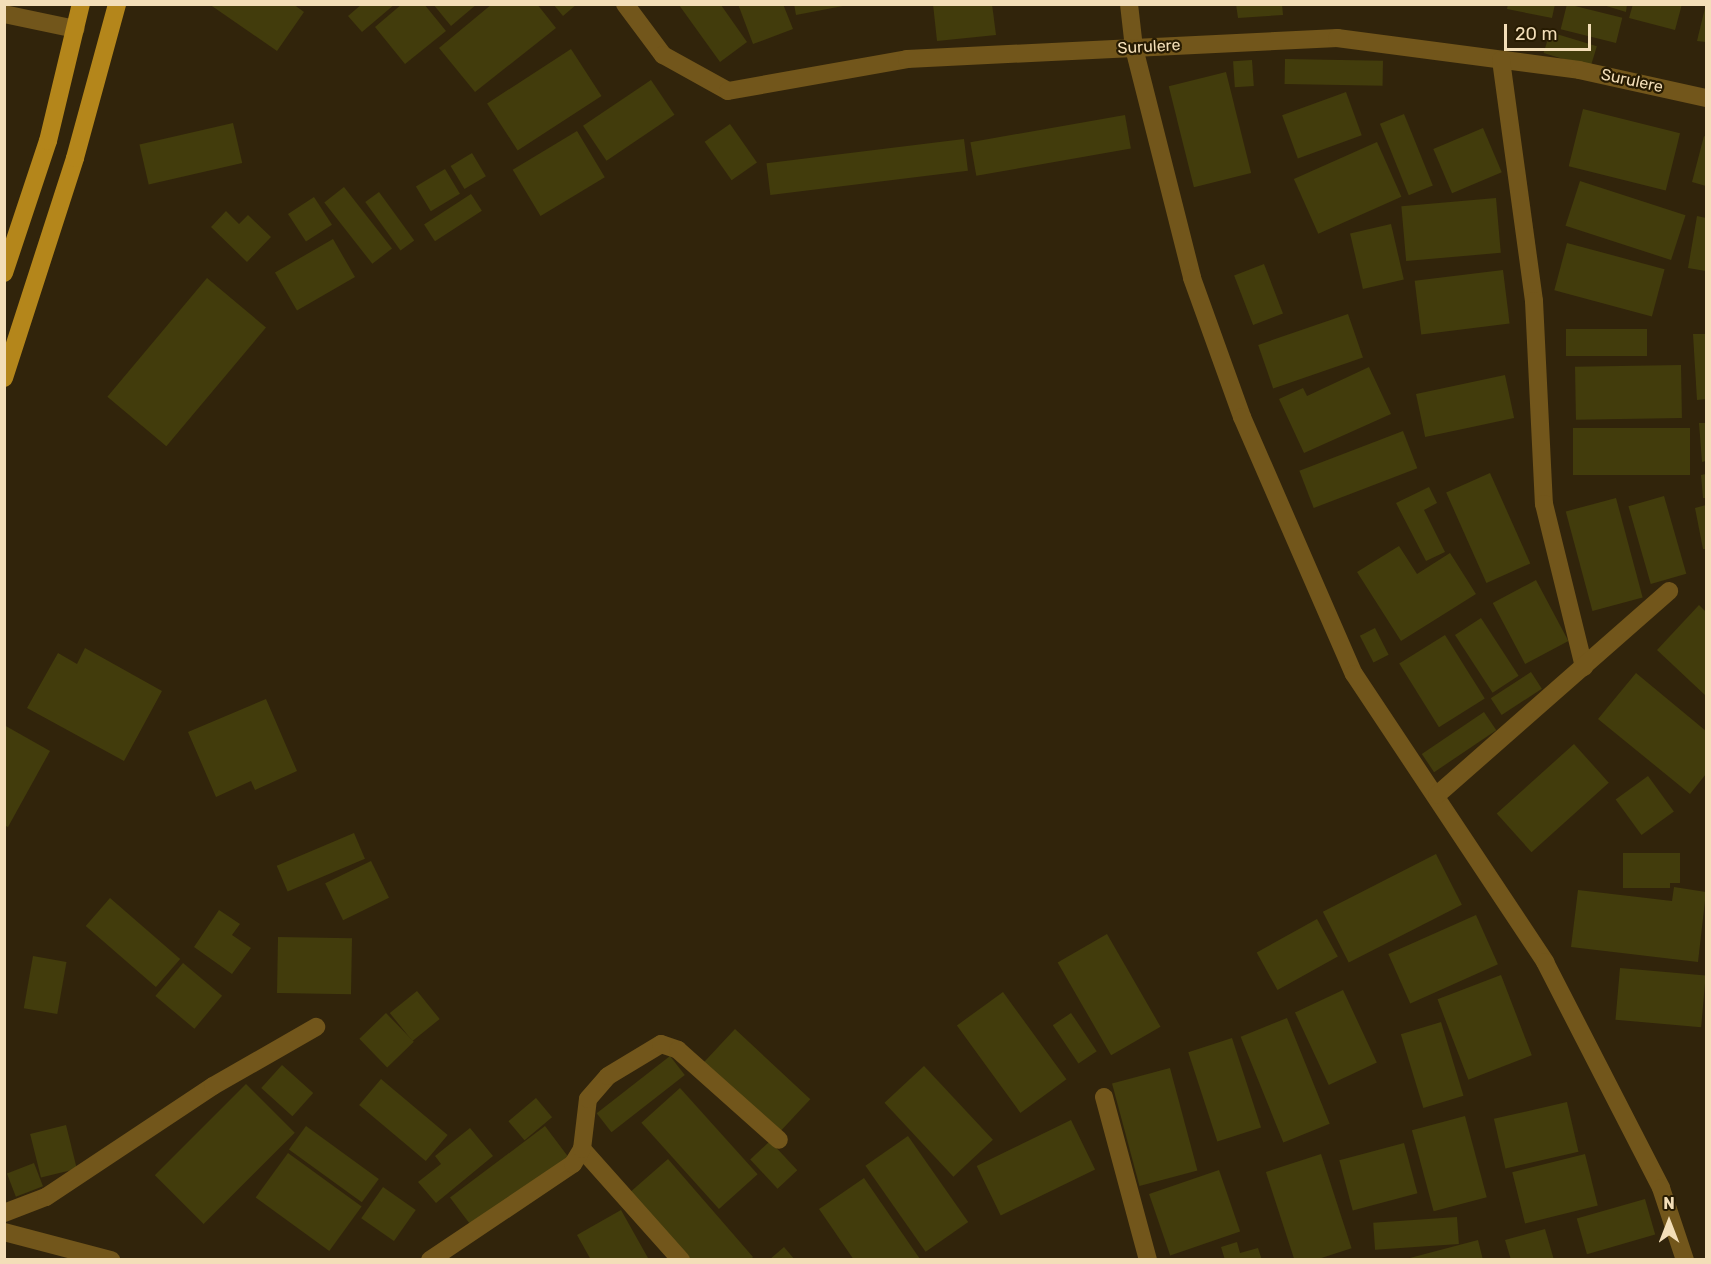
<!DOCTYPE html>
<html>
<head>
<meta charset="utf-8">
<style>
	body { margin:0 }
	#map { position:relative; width:1711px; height:1264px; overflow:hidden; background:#31240b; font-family:Rubik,sans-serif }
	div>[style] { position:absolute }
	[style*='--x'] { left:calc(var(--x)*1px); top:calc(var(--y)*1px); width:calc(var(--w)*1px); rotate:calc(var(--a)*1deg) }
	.building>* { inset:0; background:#423c0c; transform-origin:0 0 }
	.minor>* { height:18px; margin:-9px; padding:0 9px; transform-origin:9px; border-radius:9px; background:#72561b }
	.major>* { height:18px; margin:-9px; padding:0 9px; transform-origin:9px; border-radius:9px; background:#b4861b }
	span { translate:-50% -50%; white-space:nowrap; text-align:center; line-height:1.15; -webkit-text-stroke:4.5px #271b02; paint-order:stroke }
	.street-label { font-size:16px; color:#f3deb8 }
	.frame { position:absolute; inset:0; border:6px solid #f3deb8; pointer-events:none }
	.north { position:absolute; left:1639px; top:1192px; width:60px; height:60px; -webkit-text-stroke:4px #271b02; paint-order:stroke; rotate:0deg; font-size:16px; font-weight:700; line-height:24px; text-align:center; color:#f3deb8 }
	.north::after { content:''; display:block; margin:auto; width:21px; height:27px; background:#f3deb8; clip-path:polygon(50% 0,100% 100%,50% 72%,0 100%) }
	.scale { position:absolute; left:1504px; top:24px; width:87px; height:27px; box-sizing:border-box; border:3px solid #f3deb8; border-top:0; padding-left:8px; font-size:18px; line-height:21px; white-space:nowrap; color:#f3deb8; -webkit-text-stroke:4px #271b02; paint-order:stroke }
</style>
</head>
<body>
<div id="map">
	<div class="building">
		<div style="clip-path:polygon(209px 4px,293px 4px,304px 12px,277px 51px)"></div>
		<div style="clip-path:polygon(362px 4px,395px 4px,362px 32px,348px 16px)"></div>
		<div style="clip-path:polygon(402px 4px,424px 4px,446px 31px,405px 64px,375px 27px)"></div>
		<div style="clip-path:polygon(433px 4px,477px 4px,451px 26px)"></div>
		<div style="clip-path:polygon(492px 4px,537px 4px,556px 28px,475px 92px,439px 48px)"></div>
		<div style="clip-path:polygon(553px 4px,577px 4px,563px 16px)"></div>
		<div style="clip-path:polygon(738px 4px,783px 4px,793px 29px,753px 44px)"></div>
		<div style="clip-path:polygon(794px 4px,843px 4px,843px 6px,796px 15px)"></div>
		<div style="clip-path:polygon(933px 4px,992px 4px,996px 35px,937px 41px)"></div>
		<div style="clip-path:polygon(1236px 4px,1282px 4px,1283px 15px,1238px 18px)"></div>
		<div style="clip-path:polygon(1508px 4px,1555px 4px,1552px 18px,1507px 9px)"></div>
		<div style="left:1567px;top:4px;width:57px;height:26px;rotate:14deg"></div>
		<div style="clip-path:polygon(1600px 4px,1627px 4px,1626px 12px)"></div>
		<div style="clip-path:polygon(1633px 4px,1682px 4px,1675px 30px,1629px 18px)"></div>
		<div style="clip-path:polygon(1706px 4px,1706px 42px,1697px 41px)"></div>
		<div style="clip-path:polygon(679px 5px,721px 5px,747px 42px,720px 62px)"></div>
		<div style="left:1550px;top:32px;width:49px;height:22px;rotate:17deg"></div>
		<div style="left:571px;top:49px;width:56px;height:100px;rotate:57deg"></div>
		<div style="left:1285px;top:59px;width:98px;height:25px;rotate:1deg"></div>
		<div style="left:1252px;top:60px;width:26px;height:19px;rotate:86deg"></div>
		<div style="left:1226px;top:72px;width:104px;height:59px;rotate:76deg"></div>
		<div style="left:651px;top:80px;width:42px;height:82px;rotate:56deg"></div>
		<div style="left:1346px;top:92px;width:46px;height:68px;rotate:70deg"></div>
		<div style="left:1583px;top:109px;width:100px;height:59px;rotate:14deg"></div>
		<div style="left:1404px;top:114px;width:77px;height:26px;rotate:68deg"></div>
		<div style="left:1125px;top:115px;width:34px;height:157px;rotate:80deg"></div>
		<div style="left:233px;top:123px;width:41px;height:96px;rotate:77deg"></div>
		<div style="left:730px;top:124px;width:47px;height:31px;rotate:55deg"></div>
		<div style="left:1483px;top:128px;width:48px;height:54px;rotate:67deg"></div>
		<div style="left:577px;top:131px;width:54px;height:75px;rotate:59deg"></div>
		<div style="clip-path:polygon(1704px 136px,1706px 137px,1706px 186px,1692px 182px)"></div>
		<div style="left:964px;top:139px;width:32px;height:199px;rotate:83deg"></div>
		<div style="left:1377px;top:142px;width:60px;height:91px;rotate:66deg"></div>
		<div style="left:472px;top:153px;width:27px;height:25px;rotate:59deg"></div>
		<div style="left:445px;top:169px;width:29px;height:34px;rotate:59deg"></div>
		<div style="left:1580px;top:181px;width:111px;height:47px;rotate:18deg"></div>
		<div style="left:344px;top:187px;width:78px;height:25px;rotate:52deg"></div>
		<div style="left:379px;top:192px;width:60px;height:17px;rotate:54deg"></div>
		<div style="left:471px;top:194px;width:20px;height:56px;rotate:57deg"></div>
		<div style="left:314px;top:197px;width:33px;height:31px;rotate:57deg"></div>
		<div style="left:1496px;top:198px;width:55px;height:95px;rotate:85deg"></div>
		<div style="clip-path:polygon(226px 211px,239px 224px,248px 215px,271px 237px,247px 262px,211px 227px)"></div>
		<div style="clip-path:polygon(1697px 216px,1706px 218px,1706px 271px,1688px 268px)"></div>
		<div style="left:1391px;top:224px;width:57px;height:42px;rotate:77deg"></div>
		<div style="left:333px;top:239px;width:44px;height:67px;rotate:60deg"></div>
		<div style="left:1567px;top:243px;width:101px;height:49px;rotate:15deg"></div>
		<div style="left:1264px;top:264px;width:53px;height:32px;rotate:69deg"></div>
		<div style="left:1503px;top:270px;width:54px;height:89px;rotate:83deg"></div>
		<div style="left:207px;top:278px;width:77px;height:155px;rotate:40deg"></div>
		<div style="left:1348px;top:314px;width:46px;height:95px;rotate:71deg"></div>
		<div style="left:1566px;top:329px;width:81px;height:27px"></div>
		<div style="clip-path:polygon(1693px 334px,1706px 334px,1706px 399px,1697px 400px)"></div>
		<div style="left:1681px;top:365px;width:53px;height:106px;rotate:89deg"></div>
		<div style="clip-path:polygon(1369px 367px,1391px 414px,1304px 453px,1279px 399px,1303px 388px,1307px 396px)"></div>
		<div style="left:1505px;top:375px;width:44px;height:91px;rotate:78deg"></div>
		<div style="clip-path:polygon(1699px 423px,1706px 423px,1706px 461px,1702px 462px)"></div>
		<div style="left:1690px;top:428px;width:47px;height:117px;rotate:90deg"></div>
		<div style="left:1403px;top:431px;width:40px;height:111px;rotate:69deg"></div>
		<div style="left:1490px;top:473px;width:99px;height:48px;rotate:66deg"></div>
		<div style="clip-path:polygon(1706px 474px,1706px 498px,1703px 498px,1701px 475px)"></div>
		<div style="clip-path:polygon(1429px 487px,1437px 503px,1424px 510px,1445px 552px,1426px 561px,1396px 503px)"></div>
		<div style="left:1664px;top:496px;width:81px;height:37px;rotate:74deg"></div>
		<div style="left:1616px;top:498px;width:103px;height:52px;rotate:75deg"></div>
		<div style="clip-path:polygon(1706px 505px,1706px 549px,1703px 549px,1695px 508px)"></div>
		<div style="clip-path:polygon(1399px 546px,1417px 574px,1450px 553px,1476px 594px,1401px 641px,1357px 572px)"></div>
		<div style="left:1536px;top:580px;width:69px;height:49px;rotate:62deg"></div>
		<div style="clip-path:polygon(1699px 605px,1706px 612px,1706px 696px,1657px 650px)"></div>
		<div style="left:1481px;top:618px;width:69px;height:31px;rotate:57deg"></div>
		<div style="left:1375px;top:628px;width:30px;height:17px;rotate:63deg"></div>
		<div style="left:1445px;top:635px;width:75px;height:54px;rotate:58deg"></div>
		<div style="clip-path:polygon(85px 648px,162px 691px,124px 761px,27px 708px,58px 653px,77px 664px)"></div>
		<div style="left:1531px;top:672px;width:20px;height:48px;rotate:57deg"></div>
		<div style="clip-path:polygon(1636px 673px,1706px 731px,1706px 774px,1690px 794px,1598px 719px)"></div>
		<div style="clip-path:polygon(266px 699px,297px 771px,255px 790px,251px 781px,216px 797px,188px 732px)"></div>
		<div style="left:1484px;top:712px;width:22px;height:75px;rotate:56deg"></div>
		<div style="clip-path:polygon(4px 725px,50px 751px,8px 827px,4px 825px)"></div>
		<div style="left:1574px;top:744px;width:52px;height:104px;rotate:48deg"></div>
		<div style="left:1648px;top:776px;width:44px;height:40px;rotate:54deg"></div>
		<div style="left:354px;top:833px;width:28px;height:84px;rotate:67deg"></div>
		<div style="clip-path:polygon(1623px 853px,1680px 853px,1680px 883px,1670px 883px,1670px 888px,1623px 888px)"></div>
		<div style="left:1436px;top:854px;width:57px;height:127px;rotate:63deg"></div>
		<div style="left:371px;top:861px;width:41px;height:51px;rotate:64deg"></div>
		<div style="clip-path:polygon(1674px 887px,1706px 892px,1698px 962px,1571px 947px,1578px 890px,1672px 901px)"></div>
		<div style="left:110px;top:898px;width:93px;height:37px;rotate:41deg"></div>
		<div style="clip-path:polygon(219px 910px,240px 924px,232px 935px,251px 948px,232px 974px,194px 947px)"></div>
		<div style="left:1476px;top:915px;width:54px;height:96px;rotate:66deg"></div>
		<div style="left:1317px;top:919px;width:43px;height:69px;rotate:61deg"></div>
		<div style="left:1107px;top:934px;width:107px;height:57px;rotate:60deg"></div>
		<div style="left:278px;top:937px;width:74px;height:56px;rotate:1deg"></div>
		<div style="left:33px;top:956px;width:34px;height:53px;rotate:10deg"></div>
		<div style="left:183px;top:963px;width:51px;height:43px;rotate:40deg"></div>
		<div style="left:1620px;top:968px;width:86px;height:52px;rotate:5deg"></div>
		<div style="left:1501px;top:975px;width:86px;height:68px;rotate:69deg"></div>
		<div style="left:1343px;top:990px;width:80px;height:53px;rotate:65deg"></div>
		<div style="left:417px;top:991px;width:36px;height:35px;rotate:51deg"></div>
		<div style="left:1003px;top:992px;width:108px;height:57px;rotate:54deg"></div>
		<div style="left:386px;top:1013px;width:40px;height:37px;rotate:46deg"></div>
		<div style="left:1071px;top:1013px;width:46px;height:22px;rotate:56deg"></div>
		<div style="left:1287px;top:1018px;width:114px;height:50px;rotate:68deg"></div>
		<div style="left:1441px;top:1022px;width:77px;height:42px;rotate:73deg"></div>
		<div style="left:735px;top:1029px;width:103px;height:48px;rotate:43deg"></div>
		<div style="left:1232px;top:1038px;width:94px;height:46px;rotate:72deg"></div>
		<div style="left:670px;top:1056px;width:24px;height:93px;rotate:52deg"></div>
		<div style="left:282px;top:1065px;width:42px;height:31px;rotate:42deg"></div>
		<div style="left:924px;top:1066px;width:101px;height:54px;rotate:47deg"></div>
		<div style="left:1170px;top:1068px;width:106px;height:60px;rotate:75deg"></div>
		<div style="left:381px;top:1079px;width:87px;height:34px;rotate:40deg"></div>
		<div style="left:246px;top:1084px;width:69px;height:129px;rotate:45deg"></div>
		<div style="left:680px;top:1088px;width:116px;height:52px;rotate:48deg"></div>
		<div style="left:536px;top:1098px;width:25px;height:36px;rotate:50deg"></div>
		<div style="left:1567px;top:1102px;width:51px;height:75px;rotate:77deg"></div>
		<div style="left:1465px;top:1116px;width:84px;height:55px;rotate:75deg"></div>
		<div style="left:1071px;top:1120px;width:55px;height:105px;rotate:64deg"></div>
		<div style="left:66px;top:1125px;width:45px;height:37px;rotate:76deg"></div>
		<div style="left:306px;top:1126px;width:90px;height:29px;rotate:36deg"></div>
		<div style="left:545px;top:1126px;width:41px;height:119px;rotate:53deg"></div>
		<div style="clip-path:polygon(470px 1128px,493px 1156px,436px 1203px,418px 1182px,441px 1164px,435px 1156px)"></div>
		<div style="left:908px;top:1136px;width:105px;height:52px;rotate:55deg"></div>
		<div style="left:770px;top:1141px;width:40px;height:27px;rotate:47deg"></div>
		<div style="left:1404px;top:1143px;width:52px;height:67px;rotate:75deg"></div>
		<div style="left:288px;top:1153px;width:91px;height:55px;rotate:36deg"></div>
		<div style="left:1321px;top:1154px;width:99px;height:58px;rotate:72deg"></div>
		<div style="left:1585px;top:1154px;width:53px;height:75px;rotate:76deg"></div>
		<div style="clip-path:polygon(668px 1159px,753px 1257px,750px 1260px,686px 1260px,628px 1194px)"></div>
		<div style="left:34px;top:1163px;width:25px;height:29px;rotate:69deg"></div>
		<div style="left:1219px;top:1170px;width:65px;height:74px;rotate:71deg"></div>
		<div style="clip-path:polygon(864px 1178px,920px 1259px,919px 1260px,854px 1260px,819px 1209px)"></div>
		<div style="left:383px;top:1187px;width:40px;height:38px;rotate:35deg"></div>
		<div style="left:1645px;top:1199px;width:37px;height:71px;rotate:74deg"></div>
		<div style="clip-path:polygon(621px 1210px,648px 1258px,591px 1260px,577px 1235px)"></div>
		<div style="left:1457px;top:1217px;width:27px;height:84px;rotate:86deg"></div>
		<div style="clip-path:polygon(1545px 1229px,1554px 1260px,1511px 1260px,1505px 1240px)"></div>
		<div style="clip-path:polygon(1478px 1240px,1483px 1260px,1406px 1260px,1406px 1259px)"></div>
		<div style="clip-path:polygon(1237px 1242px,1240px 1253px,1258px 1248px,1262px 1260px,1225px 1260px,1221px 1247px)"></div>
		<div style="clip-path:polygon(784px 1247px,795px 1260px,769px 1260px)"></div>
	</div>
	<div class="minor">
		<div style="--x:625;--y:4;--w:64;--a:53.3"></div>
		<div style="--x:663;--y:55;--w:74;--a:29"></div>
		<div style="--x:728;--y:91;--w:182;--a:-10.1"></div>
		<div style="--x:907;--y:59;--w:431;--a:-2.8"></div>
		<div style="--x:1337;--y:38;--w:244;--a:7.5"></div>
		<div style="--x:1579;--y:70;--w:130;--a:12.4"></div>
		<div style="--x:1129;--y:4;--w:44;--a:83.5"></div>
		<div style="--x:1134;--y:48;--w:237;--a:75.8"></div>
		<div style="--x:1192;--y:278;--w:148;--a:70.2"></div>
		<div style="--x:1242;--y:417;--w:280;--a:66.5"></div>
		<div style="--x:1354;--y:674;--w:346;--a:56.4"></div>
		<div style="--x:1545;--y:962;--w:254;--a:62.8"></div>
		<div style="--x:1661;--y:1188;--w:76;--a:71.6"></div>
		<div style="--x:4;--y:14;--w:73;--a:11.9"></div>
		<div style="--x:1501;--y:60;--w:243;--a:82.2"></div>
		<div style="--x:1534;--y:301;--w:203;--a:87.2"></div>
		<div style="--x:1544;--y:504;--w:168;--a:76.2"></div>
		<div style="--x:1437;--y:795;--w:309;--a:-41.3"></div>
		<div style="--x:1104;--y:1097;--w:169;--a:74.9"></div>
		<div style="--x:582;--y:1149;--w:149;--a:48.3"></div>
		<div style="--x:4;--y:1213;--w:45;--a:-20.9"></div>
		<div style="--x:46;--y:1197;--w:201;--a:-33.6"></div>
		<div style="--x:213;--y:1086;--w:119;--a:-29.8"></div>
		<div style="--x:4;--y:1232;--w:111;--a:14.7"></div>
		<div style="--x:430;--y:1260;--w:172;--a:-33.9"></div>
		<div style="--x:573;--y:1164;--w:17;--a:-59"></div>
		<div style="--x:582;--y:1149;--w:50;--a:-83.2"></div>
		<div style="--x:588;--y:1099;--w:30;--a:-49"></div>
		<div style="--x:608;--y:1076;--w:62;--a:-31.1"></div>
		<div style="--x:661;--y:1044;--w:18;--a:19"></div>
		<div style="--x:678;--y:1050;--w:135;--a:41.7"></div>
	</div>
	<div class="major">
		<div style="--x:4;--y:273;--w:139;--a:-71.6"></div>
		<div style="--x:48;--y:141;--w:141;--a:-76.5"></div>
		<div style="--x:4;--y:378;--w:231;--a:-72.1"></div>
		<div style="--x:75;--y:158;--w:160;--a:-74.7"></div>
	</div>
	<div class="street-label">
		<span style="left:1149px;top:47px;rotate:-3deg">Surulere</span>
		<span style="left:1632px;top:81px;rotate:12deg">Surulere</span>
	</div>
	<div class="frame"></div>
	<div class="north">N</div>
	<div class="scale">20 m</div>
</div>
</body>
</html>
